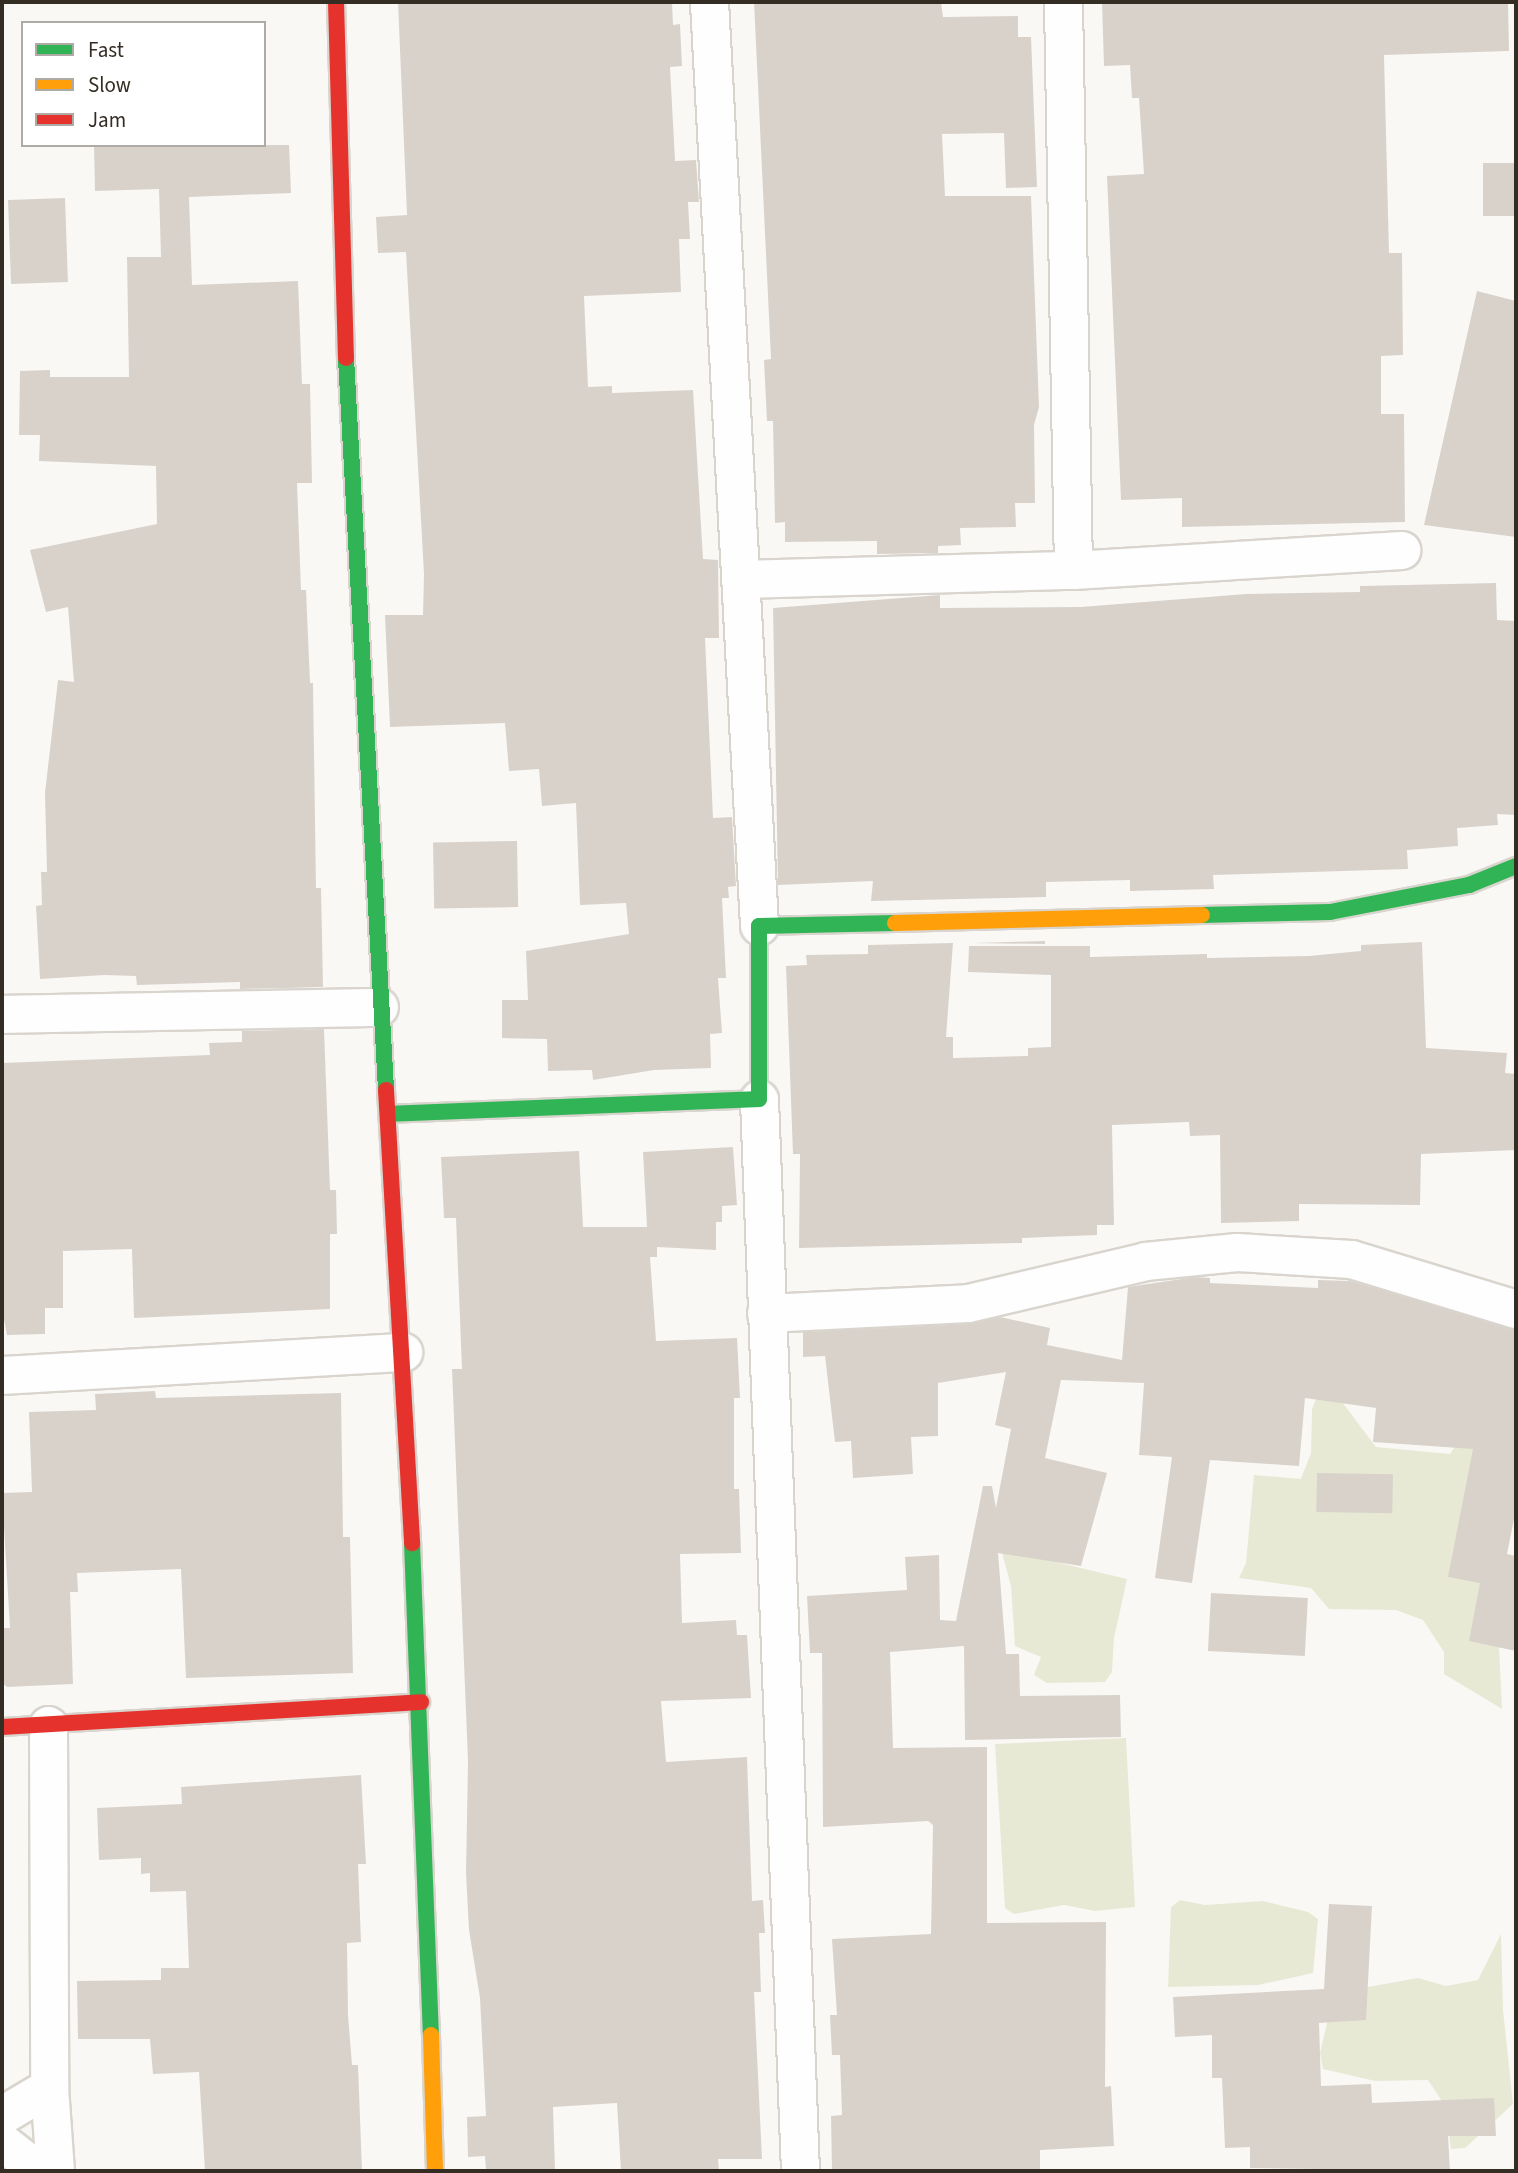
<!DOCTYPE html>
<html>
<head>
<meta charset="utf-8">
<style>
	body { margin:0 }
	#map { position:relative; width:1518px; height:2173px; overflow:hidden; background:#faf8f5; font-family:"Source Sans 3",sans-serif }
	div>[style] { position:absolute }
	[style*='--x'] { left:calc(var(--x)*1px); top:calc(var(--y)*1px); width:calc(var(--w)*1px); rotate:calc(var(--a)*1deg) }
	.green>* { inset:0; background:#e8e9d4 }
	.building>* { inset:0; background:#d8d2cb; transform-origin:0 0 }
	.roads { filter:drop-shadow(2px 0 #d9d5ce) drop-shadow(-2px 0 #d9d5ce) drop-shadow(0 2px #d9d5ce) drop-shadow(0 -2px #d9d5ce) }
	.street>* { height:37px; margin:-18.5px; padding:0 18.5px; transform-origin:18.5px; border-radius:18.5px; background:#fefefe }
	.fast>* { height:16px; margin:-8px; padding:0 8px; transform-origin:8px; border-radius:8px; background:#30b455 }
	.slow>* { height:16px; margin:-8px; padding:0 8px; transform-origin:8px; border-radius:8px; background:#ff9f0a }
	.jam>* { height:16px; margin:-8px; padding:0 8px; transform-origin:8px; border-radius:8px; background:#e5322d }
	span { translate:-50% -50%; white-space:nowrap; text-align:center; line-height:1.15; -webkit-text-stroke:5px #fff; paint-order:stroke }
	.frame { position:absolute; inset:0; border:4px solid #342d23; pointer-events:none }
	.legend { position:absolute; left:21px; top:21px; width:245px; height:126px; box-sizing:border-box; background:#fff; border:2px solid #aeaba7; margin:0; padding:9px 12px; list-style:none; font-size:21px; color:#342d23 }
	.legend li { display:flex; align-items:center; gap:14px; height:35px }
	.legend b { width:35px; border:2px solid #aeaba7 }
</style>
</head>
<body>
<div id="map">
	<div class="green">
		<div style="clip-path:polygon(1321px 1387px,1339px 1398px,1376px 1447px,1450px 1454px,1468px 1426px,1489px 1432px,1502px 1709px,1444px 1674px,1444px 1652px,1423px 1620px,1396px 1610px,1329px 1609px,1311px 1588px,1239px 1578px,1246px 1563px,1254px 1475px,1301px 1479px,1311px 1453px,1312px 1409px)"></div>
		<div style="clip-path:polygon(1001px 1549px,1127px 1579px,1114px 1638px,1112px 1672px,1105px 1682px,1047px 1683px,1034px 1675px,1041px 1657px,1015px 1646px,1011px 1586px)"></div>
		<div style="clip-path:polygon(1126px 1738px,1135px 1907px,1095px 1911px,1064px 1905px,1014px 1914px,1005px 1908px,995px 1744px)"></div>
		<div style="clip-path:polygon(1180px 1900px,1205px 1905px,1263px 1901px,1308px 1912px,1318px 1919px,1313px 1973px,1258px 1985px,1168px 1987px,1171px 1907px)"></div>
		<div style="clip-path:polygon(1501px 1934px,1503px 2010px,1513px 2104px,1465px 2148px,1451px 2149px,1445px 2106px,1428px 2080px,1375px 2081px,1323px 2069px,1320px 2053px,1331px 2006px,1345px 1991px,1418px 1978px,1446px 1986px,1478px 1980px)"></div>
	</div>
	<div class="building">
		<div style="clip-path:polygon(398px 2px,672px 2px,673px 25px,680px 24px,682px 66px,670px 67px,675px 161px,696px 160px,699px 202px,688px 202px,690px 239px,679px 239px,681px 292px,584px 296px,588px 387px,612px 386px,612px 393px,693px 390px,703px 559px,718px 560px,719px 638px,705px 638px,713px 818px,732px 817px,736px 886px,728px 887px,729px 898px,722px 898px,726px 978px,718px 978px,722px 1033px,710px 1034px,711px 1068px,654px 1070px,593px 1080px,592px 1070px,548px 1071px,547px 1039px,502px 1038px,502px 1000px,528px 1000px,526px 951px,629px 934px,626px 903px,580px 905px,576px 803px,542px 806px,539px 769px,509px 771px,505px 723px,390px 727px,385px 615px,423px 615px,424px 574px,406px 252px,378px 253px,376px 217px,407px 215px)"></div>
		<div style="clip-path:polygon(754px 2px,941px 2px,943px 17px,1018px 16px,1018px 37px,1031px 37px,1037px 187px,1006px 188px,1004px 133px,942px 134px,945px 196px,1031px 196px,1039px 407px,1034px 425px,1035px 503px,1015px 503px,1016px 527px,960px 528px,961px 545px,938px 546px,938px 553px,877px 554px,877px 541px,785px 542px,785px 522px,775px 523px,773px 421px,767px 421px,764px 360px,771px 359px)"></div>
		<div style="clip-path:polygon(1102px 2px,1508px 2px,1509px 51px,1384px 55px,1389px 253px,1402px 253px,1403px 355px,1381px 356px,1381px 414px,1404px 414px,1405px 522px,1182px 527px,1182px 498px,1121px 500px,1107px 176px,1144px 174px,1139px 98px,1132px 98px,1130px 65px,1104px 66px)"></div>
		<div style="clip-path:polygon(94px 145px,289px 145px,291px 193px,189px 197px,192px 285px,298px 281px,302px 384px,310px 384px,312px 483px,297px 483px,301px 590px,306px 590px,310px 683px,313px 683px,316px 888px,321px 888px,323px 987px,240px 989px,240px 982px,137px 985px,136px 976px,104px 975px,40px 979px,36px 906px,42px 905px,41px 872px,47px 872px,45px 793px,58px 680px,74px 682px,68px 607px,46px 612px,30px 550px,157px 524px,156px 466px,39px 461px,40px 435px,19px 435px,20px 371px,50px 370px,50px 377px,129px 377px,127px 257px,161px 257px,159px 189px,95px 191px)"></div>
		<div style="left:1483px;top:163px;width:33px;height:53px"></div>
		<div style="left:65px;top:198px;width:84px;height:57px;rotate:88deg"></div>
		<div style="clip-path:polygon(1477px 291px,1516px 301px,1516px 537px,1424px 525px)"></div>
		<div style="clip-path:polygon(1496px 583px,1497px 620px,1516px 621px,1516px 815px,1497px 814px,1498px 825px,1457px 828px,1458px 846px,1407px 850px,1408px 869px,1213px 875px,1214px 889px,1130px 891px,1130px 880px,1046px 882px,1046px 897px,871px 901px,873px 881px,778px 885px,773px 608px,940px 595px,940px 608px,1081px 607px,1246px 594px,1360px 592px,1360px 586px)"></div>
		<div style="left:517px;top:841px;width:66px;height:84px;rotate:89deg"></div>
		<div style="clip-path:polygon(1045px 941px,1045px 944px,973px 943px)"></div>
		<div style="clip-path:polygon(1422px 942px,1426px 1048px,1507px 1053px,1505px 1073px,1516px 1074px,1516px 1150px,1421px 1154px,1420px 1205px,1299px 1204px,1299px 1221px,1221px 1223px,1220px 1135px,1190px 1136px,1189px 1122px,1112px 1125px,1114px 1225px,1097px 1225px,1097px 1235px,1022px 1238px,1022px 1243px,799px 1248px,800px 1154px,793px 1154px,786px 966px,807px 965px,806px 955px,868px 954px,868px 945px,953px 943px,946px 1037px,953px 1037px,953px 1058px,1028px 1056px,1028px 1048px,1051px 1047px,1051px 975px,968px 972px,969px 946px,1090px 946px,1090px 957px,1207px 954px,1207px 958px,1309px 956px,1361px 951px,1361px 945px)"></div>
		<div style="clip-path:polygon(324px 1029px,330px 1190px,336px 1190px,337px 1234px,330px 1234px,330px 1309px,134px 1318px,132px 1249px,63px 1251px,63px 1308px,45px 1308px,45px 1334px,7px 1335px,3px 1314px,2px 1063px,210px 1055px,209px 1043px,242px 1042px,242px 1031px)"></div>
		<div style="clip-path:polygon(733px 1147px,737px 1205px,722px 1206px,722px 1222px,716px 1222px,716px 1250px,657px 1247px,657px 1257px,650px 1257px,656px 1341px,737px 1338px,740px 1398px,734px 1398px,734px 1489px,739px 1489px,741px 1553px,680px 1554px,682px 1623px,736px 1620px,737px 1635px,747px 1635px,751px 1698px,661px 1701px,666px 1762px,747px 1757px,752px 1901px,763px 1900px,765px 1933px,759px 1933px,761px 1992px,754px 1992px,762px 2159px,718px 2159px,719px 2171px,621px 2171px,617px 2103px,553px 2107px,555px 2170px,486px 2171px,485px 2156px,468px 2157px,467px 2117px,486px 2116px,480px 1998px,469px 1930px,466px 1873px,468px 1761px,452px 1369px,462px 1369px,456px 1218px,444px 1218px,441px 1157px,579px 1151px,583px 1227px,647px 1227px,643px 1152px)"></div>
		<div style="clip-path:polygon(1195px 1277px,1210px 1278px,1210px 1283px,1318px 1288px,1318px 1280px,1350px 1281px,1516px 1329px,1516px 1509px,1507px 1554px,1516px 1556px,1516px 1651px,1469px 1641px,1480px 1583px,1448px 1577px,1473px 1449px,1373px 1442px,1376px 1408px,1305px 1398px,1299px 1466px,1210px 1460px,1192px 1583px,1155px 1578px,1172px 1457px,1139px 1455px,1144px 1383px,1061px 1380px,1045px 1458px,1107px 1473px,1081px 1566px,998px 1553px,1006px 1654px,1019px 1654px,1020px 1696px,1120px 1695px,1121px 1737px,965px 1740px,964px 1646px,890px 1652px,893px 1748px,987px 1747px,987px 1923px,1106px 1922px,1105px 2087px,1111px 2086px,1114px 2146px,1040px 2150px,1040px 2171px,832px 2171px,831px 2116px,842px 2115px,840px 2055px,832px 2055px,830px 2015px,837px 2015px,832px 1939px,931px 1934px,933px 1825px,928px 1821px,823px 1827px,822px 1653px,810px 1653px,807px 1596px,907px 1590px,905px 1557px,939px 1555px,940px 1620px,956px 1621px,983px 1486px,992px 1486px,996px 1508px,1011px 1429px,995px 1425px,1006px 1372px,938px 1383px,938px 1436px,911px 1437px,913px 1474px,853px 1478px,851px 1441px,835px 1442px,825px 1356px,803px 1357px,803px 1332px,969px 1324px,1000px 1317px,1050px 1328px,1047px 1345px,1122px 1360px,1128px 1287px)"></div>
		<div style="clip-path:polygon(155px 1391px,156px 1398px,341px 1393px,343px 1537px,350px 1537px,353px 1673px,186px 1678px,181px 1569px,77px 1573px,78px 1592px,70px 1592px,73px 1684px,7px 1687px,2px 1683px,2px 1628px,10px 1628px,2px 1493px,32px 1492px,29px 1412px,96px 1410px,95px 1394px)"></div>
		<div style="left:1317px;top:1473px;width:76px;height:39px;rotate:1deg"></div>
		<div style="left:1211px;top:1593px;width:97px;height:58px;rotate:3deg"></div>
		<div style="clip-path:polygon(361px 1775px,366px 1864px,358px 1864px,361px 1942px,347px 1943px,348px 2015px,352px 2065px,358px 2065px,362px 2171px,205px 2171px,199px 2072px,153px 2074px,150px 2039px,78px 2039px,77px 1981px,161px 1980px,161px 1968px,189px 1968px,186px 1891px,150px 1892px,150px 1873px,141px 1874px,141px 1858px,99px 1860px,97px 1808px,182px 1804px,181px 1787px)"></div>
		<div style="clip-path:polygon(1329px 1904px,1372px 1906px,1366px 2020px,1319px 2023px,1321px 2086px,1371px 2084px,1372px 2103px,1494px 2098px,1496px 2136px,1448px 2136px,1450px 2171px,1250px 2168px,1250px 2147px,1225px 2148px,1222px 2078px,1212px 2078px,1212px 2035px,1175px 2037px,1173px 1997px,1324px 1989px)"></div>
	</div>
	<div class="roads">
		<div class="street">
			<div style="--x:709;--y:2;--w:925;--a:86.9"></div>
			<div style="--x:1063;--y:2;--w:568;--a:88.99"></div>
			<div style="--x:741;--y:579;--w:332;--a:-1.6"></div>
			<div style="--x:1073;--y:570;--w:329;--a:-3.5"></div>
			<div style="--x:2;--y:1014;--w:377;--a:-1.1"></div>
			<div style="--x:759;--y:1099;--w:1073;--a:87.81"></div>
			<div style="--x:766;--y:1313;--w:202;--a:-2.8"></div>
			<div style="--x:968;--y:1303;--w:182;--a:-13.3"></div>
			<div style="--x:1145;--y:1261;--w:92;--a:-5.6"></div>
			<div style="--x:1237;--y:1252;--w:114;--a:3.5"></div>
			<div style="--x:1351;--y:1259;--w:172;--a:16.9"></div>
			<div style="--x:2;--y:1375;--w:402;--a:-3.3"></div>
			<div style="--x:48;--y:1725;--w:362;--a:89.8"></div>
			<div style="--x:49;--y:2087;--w:84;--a:85.9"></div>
			<div style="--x:2;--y:2115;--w:55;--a:-30.8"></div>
			<div style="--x:2;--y:2142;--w:47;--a:38.1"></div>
		</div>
		<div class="fast">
			<div style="--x:346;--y:358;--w:733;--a:86.87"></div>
			<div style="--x:1202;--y:915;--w:128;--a:-1.3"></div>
			<div style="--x:1330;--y:912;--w:142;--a:-11"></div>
			<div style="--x:1469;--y:885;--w:51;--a:-22"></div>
			<div style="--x:388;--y:1114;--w:371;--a:-2.3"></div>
			<div style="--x:759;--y:1099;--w:173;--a:-90"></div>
			<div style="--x:759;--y:926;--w:136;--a:-1.3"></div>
			<div style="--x:412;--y:1543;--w:492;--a:87.8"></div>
		</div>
		<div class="slow">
			<div style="--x:895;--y:923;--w:307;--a:-1.5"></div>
			<div style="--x:431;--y:2035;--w:136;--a:88.3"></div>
		</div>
		<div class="jam">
			<div style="--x:336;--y:2;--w:356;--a:88.4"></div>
			<div style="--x:386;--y:1090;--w:454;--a:86.7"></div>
			<div style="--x:2;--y:1727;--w:420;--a:-3.4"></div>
		</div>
	</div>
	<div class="frame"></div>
	<ul class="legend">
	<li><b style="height:9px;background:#30b455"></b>Fast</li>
	<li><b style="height:9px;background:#ff9f0a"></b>Slow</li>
	<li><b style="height:9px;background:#e5322d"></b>Jam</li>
	</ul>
</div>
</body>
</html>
